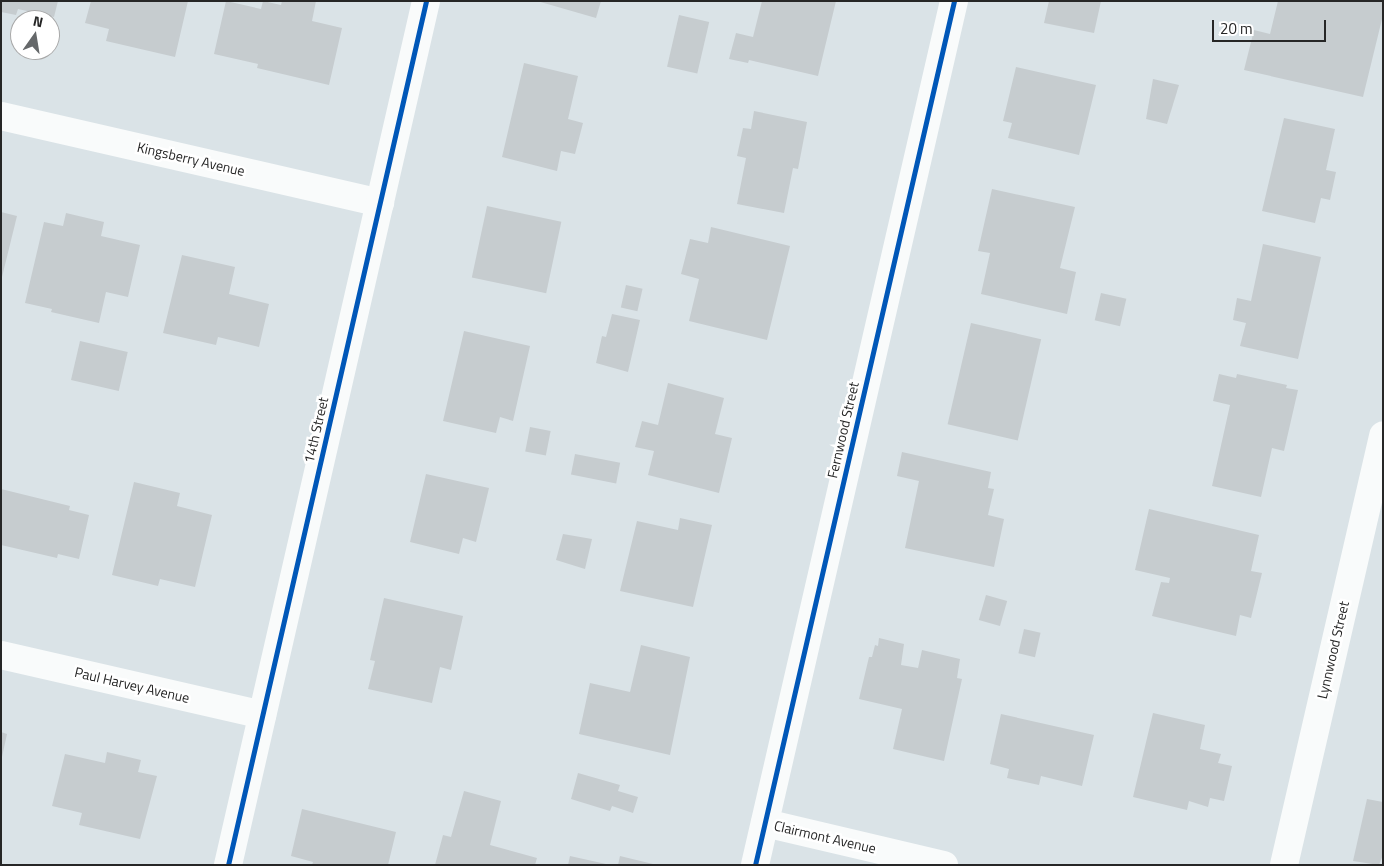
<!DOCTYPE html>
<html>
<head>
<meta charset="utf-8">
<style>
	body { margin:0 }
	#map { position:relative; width:1384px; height:866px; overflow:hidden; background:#dae3e7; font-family:"Titillium Web",sans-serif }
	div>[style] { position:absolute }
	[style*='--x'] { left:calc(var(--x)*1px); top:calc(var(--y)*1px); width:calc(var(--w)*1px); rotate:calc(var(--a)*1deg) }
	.building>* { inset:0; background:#c6cccf; transform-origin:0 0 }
	.minor>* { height:28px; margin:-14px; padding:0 14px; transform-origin:14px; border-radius:14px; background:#f9fbfb }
	.cycleway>* { height:5px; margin:-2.5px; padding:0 2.5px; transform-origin:2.5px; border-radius:2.5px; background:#0057b8 }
	span { translate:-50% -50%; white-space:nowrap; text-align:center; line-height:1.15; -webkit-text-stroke:5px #fff; paint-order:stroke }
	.street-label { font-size:14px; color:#262626 }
	.frame { position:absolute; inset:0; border:2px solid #262626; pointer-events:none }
	.north { position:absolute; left:10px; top:10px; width:50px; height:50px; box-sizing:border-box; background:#fff; border:1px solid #a8a8a8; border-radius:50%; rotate:13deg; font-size:14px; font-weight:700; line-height:20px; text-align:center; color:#262626 }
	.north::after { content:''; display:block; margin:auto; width:18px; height:22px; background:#65686a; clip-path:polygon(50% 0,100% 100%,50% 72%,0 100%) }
	.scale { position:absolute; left:1212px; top:20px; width:114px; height:22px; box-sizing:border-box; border:2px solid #262626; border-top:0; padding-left:6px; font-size:15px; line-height:18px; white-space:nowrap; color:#262626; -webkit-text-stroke:4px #fff; paint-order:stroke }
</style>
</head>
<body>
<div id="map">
	<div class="building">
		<div style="clip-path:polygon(1px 1px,58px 1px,54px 17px,18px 9px,16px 15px,1px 12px)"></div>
		<div style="clip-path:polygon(91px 1px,188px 1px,175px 57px,106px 41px,109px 29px,85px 23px)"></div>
		<div style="clip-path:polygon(226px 1px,261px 9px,263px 1px,281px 5px,282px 1px,316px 1px,312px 21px,342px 28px,329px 85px,257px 68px,258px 64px,214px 54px)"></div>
		<div style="clip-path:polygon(537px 1px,601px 1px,596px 18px)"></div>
		<div style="clip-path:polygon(762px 1px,836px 1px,818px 76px,749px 60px,748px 63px,729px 59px,736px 33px,753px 37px)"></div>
		<div style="clip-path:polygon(1049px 1px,1101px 1px,1094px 33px,1044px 23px)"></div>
		<div style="clip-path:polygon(1278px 1px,1383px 1px,1383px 15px,1363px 97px,1244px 70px,1254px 30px,1270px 34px)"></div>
		<div style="left:679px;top:15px;width:31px;height:53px;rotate:13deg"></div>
		<div style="clip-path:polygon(524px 63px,578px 76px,568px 119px,583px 123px,575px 154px,561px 151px,557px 171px,502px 157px)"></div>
		<div style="clip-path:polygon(1016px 67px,1096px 85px,1079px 155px,1008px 138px,1012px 123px,1003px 121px)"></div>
		<div style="clip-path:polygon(1153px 79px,1179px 85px,1167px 124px,1146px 119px)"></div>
		<div style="clip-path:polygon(754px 111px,807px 122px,798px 169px,793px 168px,784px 213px,737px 204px,746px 158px,737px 156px,743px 128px,751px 129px)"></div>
		<div style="clip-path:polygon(1284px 118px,1335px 129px,1326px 170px,1336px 172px,1330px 200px,1321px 198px,1315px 223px,1262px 211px)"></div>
		<div style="clip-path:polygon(992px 189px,1075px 207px,1060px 268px,1076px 272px,1067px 314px,981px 294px,990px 253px,978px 251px)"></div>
		<div style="left:487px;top:206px;width:76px;height:73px;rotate:12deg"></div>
		<div style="clip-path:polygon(1px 212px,17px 216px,2px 277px,1px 277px)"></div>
		<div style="clip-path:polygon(66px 213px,104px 222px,101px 236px,140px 245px,128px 297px,106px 292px,99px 323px,51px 312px,52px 309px,25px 303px,44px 222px,63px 226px)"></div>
		<div style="clip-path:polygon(711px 227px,790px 246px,767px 340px,689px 321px,699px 279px,681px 274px,690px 239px,708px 243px)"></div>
		<div style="clip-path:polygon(1263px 244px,1321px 257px,1298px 359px,1240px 346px,1246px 323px,1233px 320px,1237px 298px,1251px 301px)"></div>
		<div style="clip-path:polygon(182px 255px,235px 267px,229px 294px,269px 304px,259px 347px,218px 337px,216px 345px,163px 333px)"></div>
		<div style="left:626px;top:285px;width:17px;height:23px;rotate:13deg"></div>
		<div style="left:1101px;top:293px;width:26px;height:28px;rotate:13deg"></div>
		<div style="clip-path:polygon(612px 314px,640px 320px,628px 372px,596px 363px,602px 336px,606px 337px)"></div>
		<div style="left:971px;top:323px;width:72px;height:104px;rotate:13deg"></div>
		<div style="clip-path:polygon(464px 331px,530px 346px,513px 421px,500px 417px,496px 433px,443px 421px)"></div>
		<div style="left:80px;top:341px;width:49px;height:40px;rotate:13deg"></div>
		<div style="clip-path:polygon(1219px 374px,1236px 378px,1237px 374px,1287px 385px,1286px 388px,1298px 390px,1284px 451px,1272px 448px,1261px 497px,1212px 486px,1230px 405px,1213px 401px)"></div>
		<div style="clip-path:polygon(668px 383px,724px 398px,715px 434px,732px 438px,719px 493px,648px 475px,654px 451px,635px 447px,642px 421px,658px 425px)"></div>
		<div style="left:530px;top:427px;width:21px;height:25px;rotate:11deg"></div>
		<div style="clip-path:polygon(902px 452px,991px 472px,988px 488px,994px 489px,988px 515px,1004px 519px,994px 567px,905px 548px,919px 481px,897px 476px)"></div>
		<div style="left:575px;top:454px;width:46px;height:21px;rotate:11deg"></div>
		<div style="clip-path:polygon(426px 474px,489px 488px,476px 542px,463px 538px,459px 554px,410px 542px)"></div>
		<div style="clip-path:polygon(134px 482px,180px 493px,177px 506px,212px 515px,195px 587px,160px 579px,158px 586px,112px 575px)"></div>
		<div style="clip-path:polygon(1px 489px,70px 506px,69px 510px,89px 515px,79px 559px,58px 554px,57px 558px,1px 545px)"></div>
		<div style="clip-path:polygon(1149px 509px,1259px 535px,1251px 571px,1262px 573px,1251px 618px,1240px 615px,1236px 636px,1152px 616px,1161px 582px,1169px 583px,1170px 578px,1135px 570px)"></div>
		<div style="clip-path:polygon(680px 518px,712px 525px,693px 607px,620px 591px,637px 521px,678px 530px)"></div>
		<div style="clip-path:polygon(563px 534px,592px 539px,585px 569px,556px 560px)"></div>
		<div style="left:986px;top:595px;width:22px;height:26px;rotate:16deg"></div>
		<div style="clip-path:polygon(384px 598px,463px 616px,451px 670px,440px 667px,432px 703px,368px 689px,375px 661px,370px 660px)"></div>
		<div style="left:1024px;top:629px;width:17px;height:25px;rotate:13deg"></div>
		<div style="clip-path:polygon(879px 638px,904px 644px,901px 665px,918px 668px,922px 650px,960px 659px,957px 678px,962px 679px,944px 761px,893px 749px,902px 709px,859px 699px,869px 657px,872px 657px,875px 645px,878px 646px)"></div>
		<div style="clip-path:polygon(641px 645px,690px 657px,670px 755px,579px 734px,590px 683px,630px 692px)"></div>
		<div style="clip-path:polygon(1153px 713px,1205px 725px,1200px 749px,1221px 754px,1218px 763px,1232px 766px,1224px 801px,1210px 798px,1208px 807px,1189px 801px,1187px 810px,1133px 797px)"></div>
		<div style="clip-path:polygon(1001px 714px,1094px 735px,1082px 786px,1041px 776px,1039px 785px,1007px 778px,1009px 769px,990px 764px)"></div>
		<div style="clip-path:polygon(1px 732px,7px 734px,2px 757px,1px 757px)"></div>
		<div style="clip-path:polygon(107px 752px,141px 760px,138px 772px,157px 776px,140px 839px,79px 825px,82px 813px,52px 806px,65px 754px,105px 763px)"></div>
		<div style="clip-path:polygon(578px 773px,620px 785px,618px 791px,638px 797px,633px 813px,612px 806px,610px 811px,571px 799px)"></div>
		<div style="clip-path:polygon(464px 791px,501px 801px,490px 845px,537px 858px,535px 865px,435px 865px,443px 835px,451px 837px)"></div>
		<div style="clip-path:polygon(1367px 799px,1383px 802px,1383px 855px,1379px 865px,1353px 861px)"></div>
		<div style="clip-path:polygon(302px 809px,396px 832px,388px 865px,312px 865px,313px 862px,291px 856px)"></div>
		<div style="clip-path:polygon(570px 856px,606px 864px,606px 865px,568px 865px)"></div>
		<div style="clip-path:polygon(620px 856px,653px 864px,653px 865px,618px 865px)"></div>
	</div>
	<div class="minor">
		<div style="--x:1;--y:116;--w:389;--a:12.9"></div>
		<div style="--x:1;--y:655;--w:268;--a:12.9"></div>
		<div style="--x:765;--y:823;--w:184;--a:13.2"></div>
		<div style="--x:228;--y:865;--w:886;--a:-77.09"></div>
		<div style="--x:755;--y:865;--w:887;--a:-77.03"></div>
		<div style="--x:1284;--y:865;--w:441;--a:-77"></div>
	</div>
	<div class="cycleway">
		<div style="--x:228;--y:865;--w:886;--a:-77.09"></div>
		<div style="--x:755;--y:865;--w:887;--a:-77.03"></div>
	</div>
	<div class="street-label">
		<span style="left:191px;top:159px;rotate:13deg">Kingsberry Avenue</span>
		<span style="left:316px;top:430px;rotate:-77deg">14th Street</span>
		<span style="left:843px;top:430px;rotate:-77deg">Fernwood Street</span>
		<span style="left:1333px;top:650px;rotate:-77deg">Lynnwood Street</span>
		<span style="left:132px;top:685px;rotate:13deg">Paul Harvey Avenue</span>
		<span style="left:825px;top:837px;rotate:13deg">Clairmont Avenue</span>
	</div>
	<div class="frame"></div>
	<div class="north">N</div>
	<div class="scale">20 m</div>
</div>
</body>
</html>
